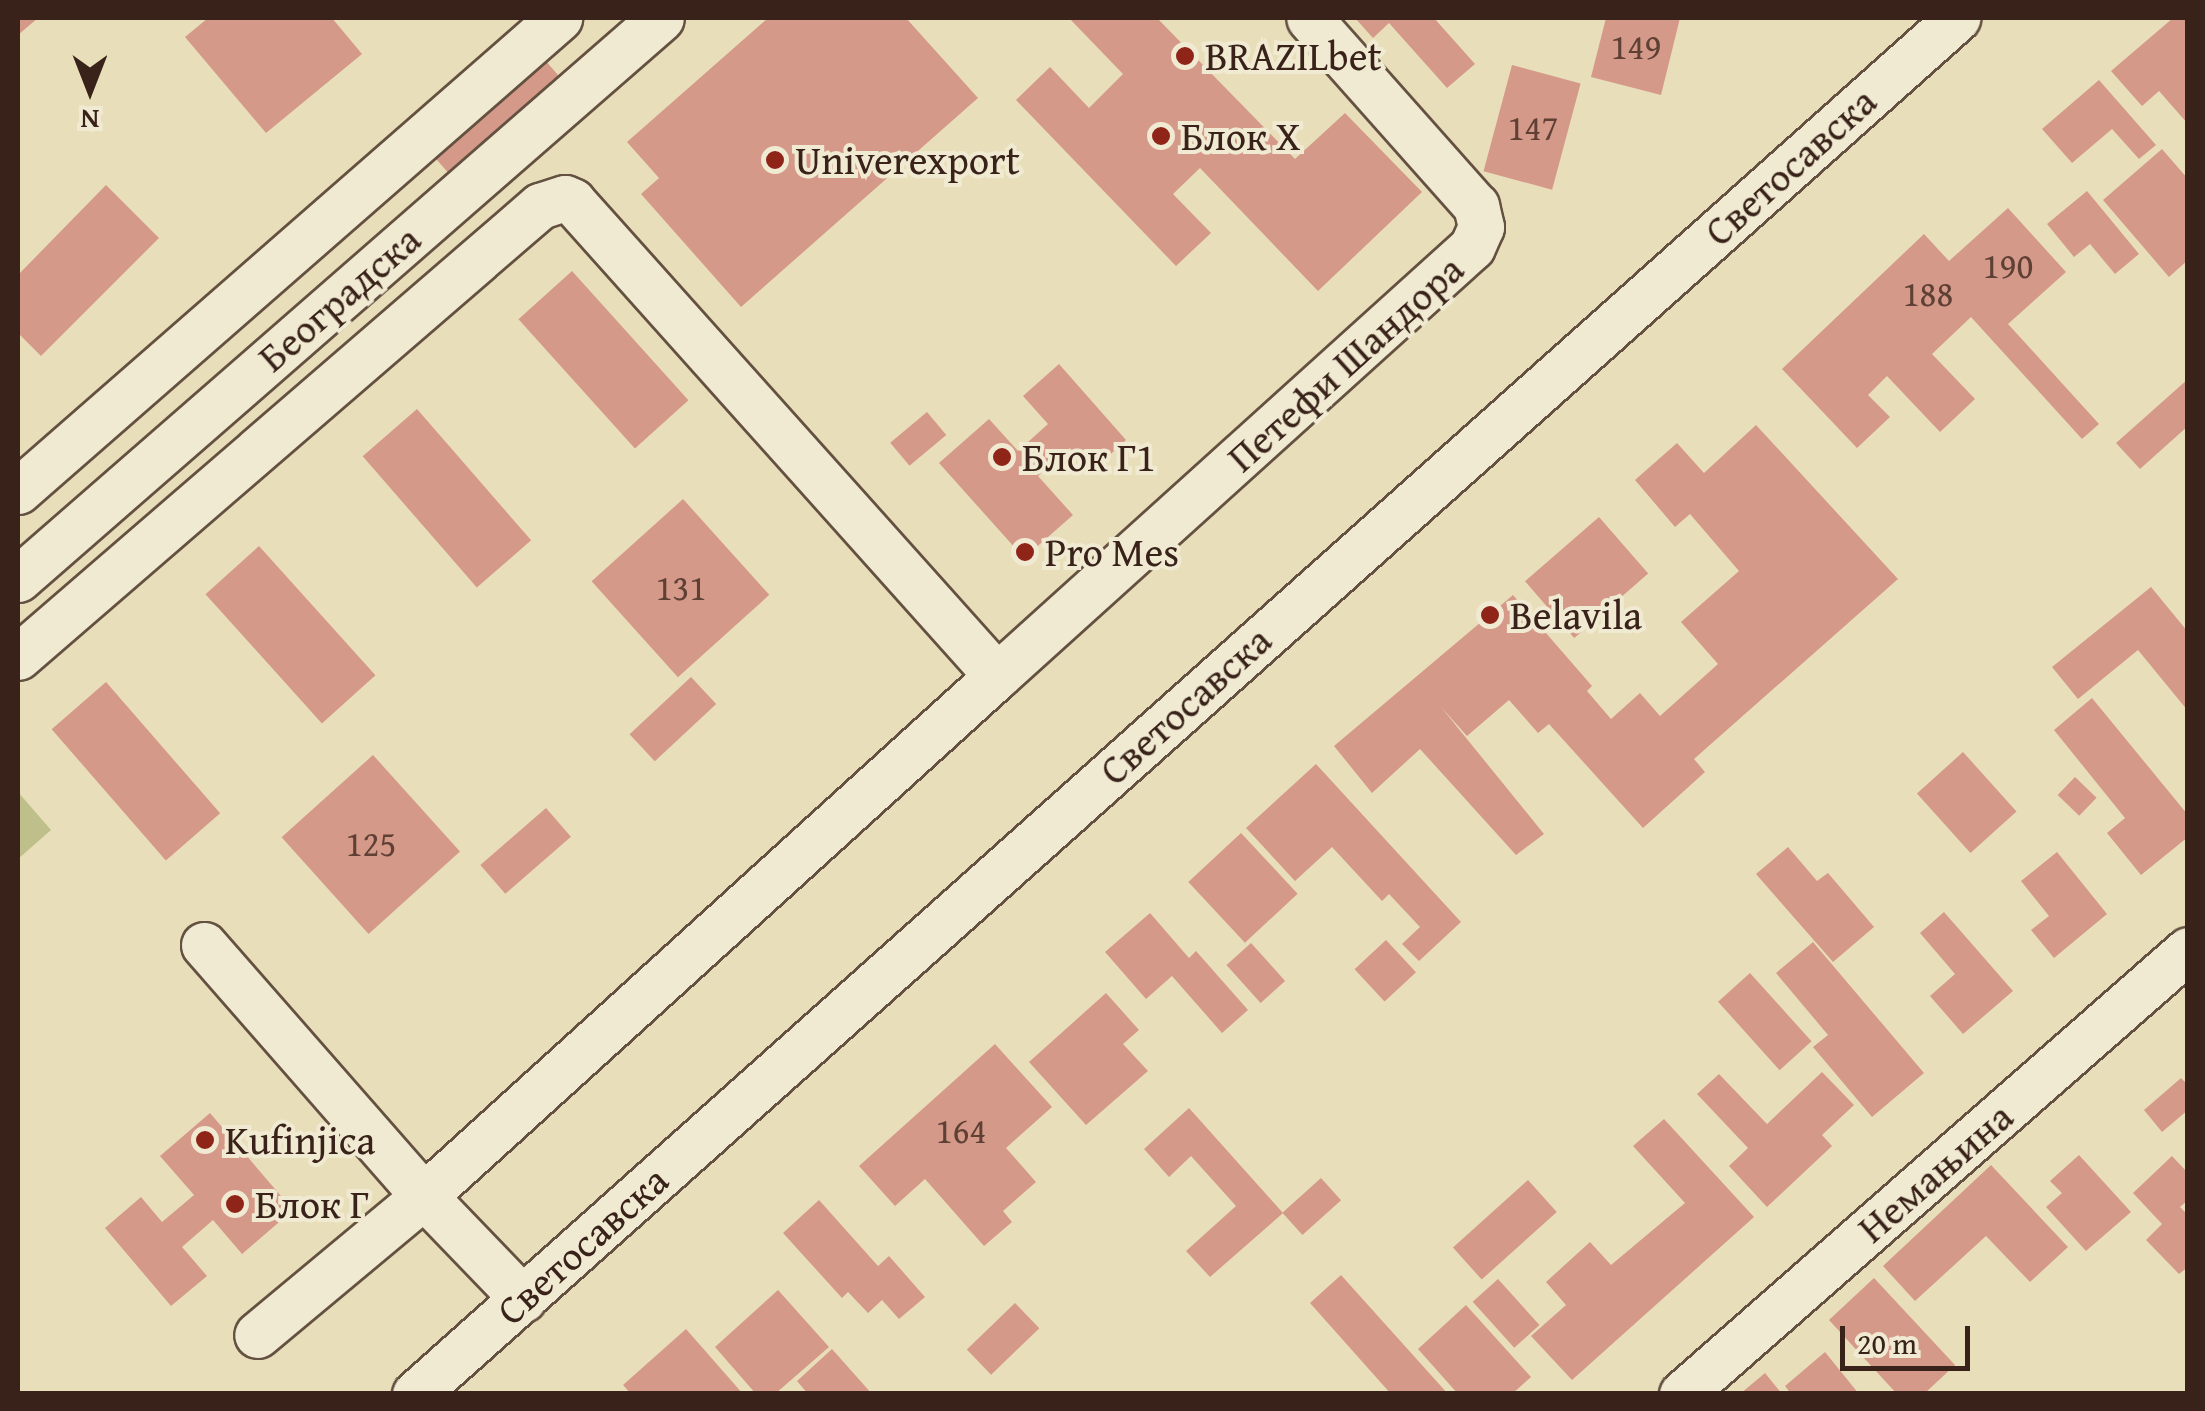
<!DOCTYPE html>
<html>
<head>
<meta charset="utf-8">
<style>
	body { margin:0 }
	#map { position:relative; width:2205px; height:1411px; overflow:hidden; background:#e9deba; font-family:"Gentium Book Plus",serif }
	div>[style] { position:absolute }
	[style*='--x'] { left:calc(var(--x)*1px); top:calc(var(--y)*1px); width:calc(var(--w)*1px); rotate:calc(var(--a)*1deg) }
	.green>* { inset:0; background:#bebf8b }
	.building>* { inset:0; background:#d59989; transform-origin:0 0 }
	.roads { filter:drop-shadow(2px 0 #645141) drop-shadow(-2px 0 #645141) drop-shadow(0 2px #645141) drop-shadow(0 -2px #645141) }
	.minor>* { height:45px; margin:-22.5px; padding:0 22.5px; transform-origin:22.5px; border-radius:22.5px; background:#f1ead2 }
	.dots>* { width:28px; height:28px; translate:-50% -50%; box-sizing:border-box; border:5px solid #f1ead2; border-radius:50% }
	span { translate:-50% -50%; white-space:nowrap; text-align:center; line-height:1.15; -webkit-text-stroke:8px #f1ead2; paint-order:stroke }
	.number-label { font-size:35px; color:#5f4035 }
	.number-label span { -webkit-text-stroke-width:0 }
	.poi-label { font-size:40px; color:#382219 }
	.left { translate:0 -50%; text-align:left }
	.street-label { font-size:40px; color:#382219 }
	.frame { position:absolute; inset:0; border:20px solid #382219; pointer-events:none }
	.north { position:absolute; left:40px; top:40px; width:100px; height:100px; -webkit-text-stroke:8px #f1ead2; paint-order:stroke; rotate:180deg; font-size:28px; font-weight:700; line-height:40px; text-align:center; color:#382219 }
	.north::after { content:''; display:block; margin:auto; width:35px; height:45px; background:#382219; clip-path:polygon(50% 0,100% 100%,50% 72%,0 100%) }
	.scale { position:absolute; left:1840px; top:1326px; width:130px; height:45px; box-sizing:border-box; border:5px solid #382219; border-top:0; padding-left:12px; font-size:30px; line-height:35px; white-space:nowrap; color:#382219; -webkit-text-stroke:8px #f1ead2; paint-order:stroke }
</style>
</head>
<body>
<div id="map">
	<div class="green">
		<div style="clip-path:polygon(18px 792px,51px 830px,18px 859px)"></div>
	</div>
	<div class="building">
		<div style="clip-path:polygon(18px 18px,38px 18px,18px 35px)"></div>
		<div style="clip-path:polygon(208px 18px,332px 18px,362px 54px,266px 133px,185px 37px)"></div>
		<div style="clip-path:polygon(768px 18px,906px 18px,978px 98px,741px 307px,641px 194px,659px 178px,627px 142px)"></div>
		<div style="clip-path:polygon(1069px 18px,1157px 18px,1295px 159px,1345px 113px,1422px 192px,1318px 291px,1200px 168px,1173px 194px,1211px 233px,1176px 266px,1016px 100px,1050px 67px,1089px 108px,1123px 74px)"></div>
		<div style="clip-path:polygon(1355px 18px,1434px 18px,1475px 64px,1447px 88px,1389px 23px,1373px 38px)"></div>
		<div style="clip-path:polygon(1606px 18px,1680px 18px,1661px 95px,1591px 77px)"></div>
		<div style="clip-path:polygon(2173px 18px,2188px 18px,2188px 124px,2159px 91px,2142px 106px,2111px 71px)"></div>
		<div style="left:531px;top:44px;width:60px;height:147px;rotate:49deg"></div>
		<div style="left:1512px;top:65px;width:71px;height:110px;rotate:15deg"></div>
		<div style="clip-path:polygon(2099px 80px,2156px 145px,2139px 159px,2112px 129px,2072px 163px,2042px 129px)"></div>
		<div style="clip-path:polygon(2162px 149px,2188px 179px,2188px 260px,2169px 277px,2103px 200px)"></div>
		<div style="clip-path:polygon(106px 185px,159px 238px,41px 356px,18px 333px,18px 275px)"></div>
		<div style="clip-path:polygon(2087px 191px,2139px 254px,2115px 274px,2090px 244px,2074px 257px,2047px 224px)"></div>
		<div style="clip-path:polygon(2008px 208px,2066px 272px,2008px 324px,2099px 424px,2082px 439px,1971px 317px,1932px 354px,1975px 399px,1940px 432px,1887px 376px,1868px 395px,1890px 417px,1857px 448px,1782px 369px,1924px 234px,1949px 261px)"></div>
		<div style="left:572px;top:271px;width:174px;height:72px;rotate:48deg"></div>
		<div style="clip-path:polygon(1059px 364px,1126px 440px,1091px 472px,1070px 448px,1038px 476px,1073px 515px,1024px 558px,939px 463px,989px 419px,1018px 451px,1048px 424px,1023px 396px)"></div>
		<div style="clip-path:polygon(2188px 379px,2188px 426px,2140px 469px,2116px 443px)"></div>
		<div style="left:417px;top:409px;width:174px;height:72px;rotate:49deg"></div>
		<div style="left:927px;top:412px;width:30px;height:48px;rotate:50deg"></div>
		<div style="clip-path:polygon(1756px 425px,1898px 579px,1694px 759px,1705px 772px,1643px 828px,1549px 724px,1538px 733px,1509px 700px,1467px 736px,1441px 707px,1544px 834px,1516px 855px,1420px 749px,1372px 793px,1334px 746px,1513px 595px,1592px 686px,1587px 691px,1611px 719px,1640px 693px,1660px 716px,1718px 664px,1681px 622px,1739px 571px,1690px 514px,1675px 527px,1635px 480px,1677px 443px,1704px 473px)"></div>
		<div style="left:683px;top:499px;width:129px;height:123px;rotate:48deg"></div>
		<div style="left:1599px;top:517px;width:75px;height:98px;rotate:49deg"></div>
		<div style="left:259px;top:546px;width:174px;height:72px;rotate:48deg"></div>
		<div style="clip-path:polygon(2151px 587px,2188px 632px,2188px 711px,2138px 650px,2078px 699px,2052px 667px)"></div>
		<div style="left:691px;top:677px;width:37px;height:84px;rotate:47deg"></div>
		<div style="left:106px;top:682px;width:174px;height:72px;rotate:49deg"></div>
		<div style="clip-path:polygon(2092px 698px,2188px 815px,2188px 837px,2141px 875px,2107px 833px,2125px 818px,2054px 730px)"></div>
		<div style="left:1963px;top:752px;width:80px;height:62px;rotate:48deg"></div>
		<div style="left:373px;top:755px;width:130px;height:123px;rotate:48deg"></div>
		<div style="clip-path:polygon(1316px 764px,1461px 922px,1419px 961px,1402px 944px,1420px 927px,1389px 894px,1382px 901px,1332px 847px,1295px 881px,1246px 828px)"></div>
		<div style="left:2075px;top:777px;width:30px;height:25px;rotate:44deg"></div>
		<div style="left:546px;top:808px;width:38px;height:87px;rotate:49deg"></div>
		<div style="left:1241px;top:833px;width:83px;height:72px;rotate:47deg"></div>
		<div style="clip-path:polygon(1788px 847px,1817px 881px,1828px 873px,1874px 927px,1833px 962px,1756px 874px)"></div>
		<div style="clip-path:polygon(2057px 852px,2107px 914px,2054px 958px,2031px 930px,2049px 916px,2021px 881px)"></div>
		<div style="clip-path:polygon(1944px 912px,2013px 991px,1963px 1034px,1930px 996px,1955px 974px,1920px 933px)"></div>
		<div style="clip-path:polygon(1150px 913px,1189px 958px,1196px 951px,1248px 1010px,1222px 1033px,1172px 976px,1146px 999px,1105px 952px)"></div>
		<div style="left:1386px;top:940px;width:44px;height:43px;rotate:47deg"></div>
		<div style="clip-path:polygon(1813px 942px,1924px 1073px,1872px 1117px,1813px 1047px,1828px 1035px,1776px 973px)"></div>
		<div style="left:1251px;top:943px;width:51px;height:33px;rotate:48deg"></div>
		<div style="left:1750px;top:973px;width:92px;height:43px;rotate:48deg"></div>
		<div style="clip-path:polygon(1106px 993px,1139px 1030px,1123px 1044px,1148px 1071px,1086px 1125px,1029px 1062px)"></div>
		<div style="clip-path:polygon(995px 1044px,1052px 1107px,1006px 1148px,1036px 1182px,1003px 1211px,1012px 1222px,984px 1246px,925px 1179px,895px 1206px,859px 1166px)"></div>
		<div style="clip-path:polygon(1822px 1072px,1854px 1105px,1822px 1135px,1832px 1146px,1767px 1207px,1729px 1166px,1748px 1148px,1697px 1094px,1719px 1074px,1767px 1124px)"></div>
		<div style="clip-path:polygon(2181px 1078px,2188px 1085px,2188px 1110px,2162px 1132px,2144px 1110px)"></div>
		<div style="clip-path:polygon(1189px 1108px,1283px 1213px,1210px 1277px,1186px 1251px,1236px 1206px,1191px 1156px,1169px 1177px,1144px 1149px)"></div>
		<div style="clip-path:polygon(210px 1113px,293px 1210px,242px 1254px,213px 1220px,182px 1247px,207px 1276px,171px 1306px,105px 1228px,141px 1197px,162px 1222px,194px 1195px,160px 1156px)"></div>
		<div style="clip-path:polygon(1664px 1119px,1754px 1217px,1572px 1380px,1531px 1336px,1566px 1305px,1546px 1282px,1590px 1242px,1611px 1265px,1685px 1203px,1633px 1146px)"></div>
		<div style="clip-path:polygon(2079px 1155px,2131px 1212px,2086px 1251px,2046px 1207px,2062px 1193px,2050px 1181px)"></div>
		<div style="clip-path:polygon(2172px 1156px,2188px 1173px,2188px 1200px,2180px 1207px,2188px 1215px,2188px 1267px,2179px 1274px,2146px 1240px,2162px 1224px,2133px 1193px)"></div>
		<div style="clip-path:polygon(1991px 1165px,2068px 1247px,2030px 1282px,1986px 1236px,1915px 1301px,1883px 1266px)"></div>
		<div style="left:1321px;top:1178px;width:30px;height:52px;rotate:48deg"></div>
		<div style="left:1528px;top:1180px;width:43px;height:101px;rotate:48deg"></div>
		<div style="clip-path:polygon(819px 1200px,878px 1266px,889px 1256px,925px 1297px,899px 1319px,882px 1300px,868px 1313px,848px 1292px,842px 1298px,783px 1233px)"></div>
		<div style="clip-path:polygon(1341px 1275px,1448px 1394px,1391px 1394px,1310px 1303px)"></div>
		<div style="clip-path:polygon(1874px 1278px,1955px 1365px,1924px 1394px,1897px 1394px,1829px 1320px)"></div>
		<div style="left:1498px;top:1279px;width:62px;height:34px;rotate:48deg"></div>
		<div style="clip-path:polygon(778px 1290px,829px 1347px,775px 1394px,756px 1394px,715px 1347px)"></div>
		<div style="left:1015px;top:1303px;width:35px;height:67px;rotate:46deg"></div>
		<div style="clip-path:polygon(1466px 1305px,1531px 1377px,1512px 1394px,1458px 1394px,1418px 1349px)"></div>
		<div style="clip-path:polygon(686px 1329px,743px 1394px,631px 1394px,623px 1385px)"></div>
		<div style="clip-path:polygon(832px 1349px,872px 1394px,808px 1394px,797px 1381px)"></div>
		<div style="clip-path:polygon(1825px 1352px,1859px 1394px,1791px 1394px,1785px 1386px)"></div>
		<div style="clip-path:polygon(1765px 1373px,1782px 1394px,1740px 1394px)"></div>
	</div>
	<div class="roads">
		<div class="minor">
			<div style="--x:18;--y:491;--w:719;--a:-41.16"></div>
			<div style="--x:18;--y:579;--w:853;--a:-41.1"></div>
			<div style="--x:18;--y:657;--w:690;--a:-40.83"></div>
			<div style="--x:540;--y:206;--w:26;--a:-18"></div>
			<div style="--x:565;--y:198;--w:8;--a:23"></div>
			<div style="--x:572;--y:201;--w:637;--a:48.18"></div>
			<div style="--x:997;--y:676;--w:774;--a:137.78"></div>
			<div style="--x:424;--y:1196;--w:143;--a:46.1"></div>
			<div style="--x:997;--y:676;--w:640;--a:-42.09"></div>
			<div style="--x:1472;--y:247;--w:22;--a:-66"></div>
			<div style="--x:1481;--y:227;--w:22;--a:-103"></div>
			<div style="--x:1476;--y:206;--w:251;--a:-131.6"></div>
			<div style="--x:204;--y:945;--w:334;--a:48.8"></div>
			<div style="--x:424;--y:1196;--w:217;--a:140.2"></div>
			<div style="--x:415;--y:1394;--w:2067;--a:-41.74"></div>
			<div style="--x:1682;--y:1394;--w:673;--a:-41.27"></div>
		</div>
	</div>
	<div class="dots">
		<div style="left:1185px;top:56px;background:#8f2418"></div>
		<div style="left:1161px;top:136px;background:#8f2418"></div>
		<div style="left:775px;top:160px;background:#8f2418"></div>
		<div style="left:1002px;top:457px;background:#8f2418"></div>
		<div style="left:1025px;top:552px;background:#8f2418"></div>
		<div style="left:1490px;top:615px;background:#8f2418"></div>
		<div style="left:205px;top:1140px;background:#8f2418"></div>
		<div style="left:235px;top:1204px;background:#8f2418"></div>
	</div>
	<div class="number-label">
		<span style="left:1636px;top:47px">149</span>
		<span style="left:1533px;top:128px">147</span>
		<span style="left:2008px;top:266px">190</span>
		<span style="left:1928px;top:294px">188</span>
		<span style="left:681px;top:588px">131</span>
		<span style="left:371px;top:844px">125</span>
		<span style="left:961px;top:1131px">164</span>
	</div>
	<div class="poi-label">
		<span class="left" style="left:1205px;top:56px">BRAZILbet</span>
		<span class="left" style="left:1181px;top:136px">Блок Х</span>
		<span class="left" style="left:795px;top:160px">Univerexport</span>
		<span class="left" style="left:1022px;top:457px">Блок Г1</span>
		<span class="left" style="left:1045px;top:552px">Pro Mes</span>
		<span class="left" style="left:1510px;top:615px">Belavila</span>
		<span class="left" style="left:225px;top:1140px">Kufinjica</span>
		<span class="left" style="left:255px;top:1204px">Блок Г</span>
	</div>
	<div class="street-label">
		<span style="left:1790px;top:166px;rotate:-42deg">Светосавска</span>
		<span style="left:339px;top:298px;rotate:-41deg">Београдска</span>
		<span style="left:1345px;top:363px;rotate:-42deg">Петефи Шандора</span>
		<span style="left:1185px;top:705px;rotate:-42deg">Светосавска</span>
		<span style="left:1935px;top:1172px;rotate:-41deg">Немањина</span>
		<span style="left:582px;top:1245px;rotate:-42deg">Светосавска</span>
	</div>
	<div class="frame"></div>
	<div class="north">N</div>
	<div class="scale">20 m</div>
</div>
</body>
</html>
